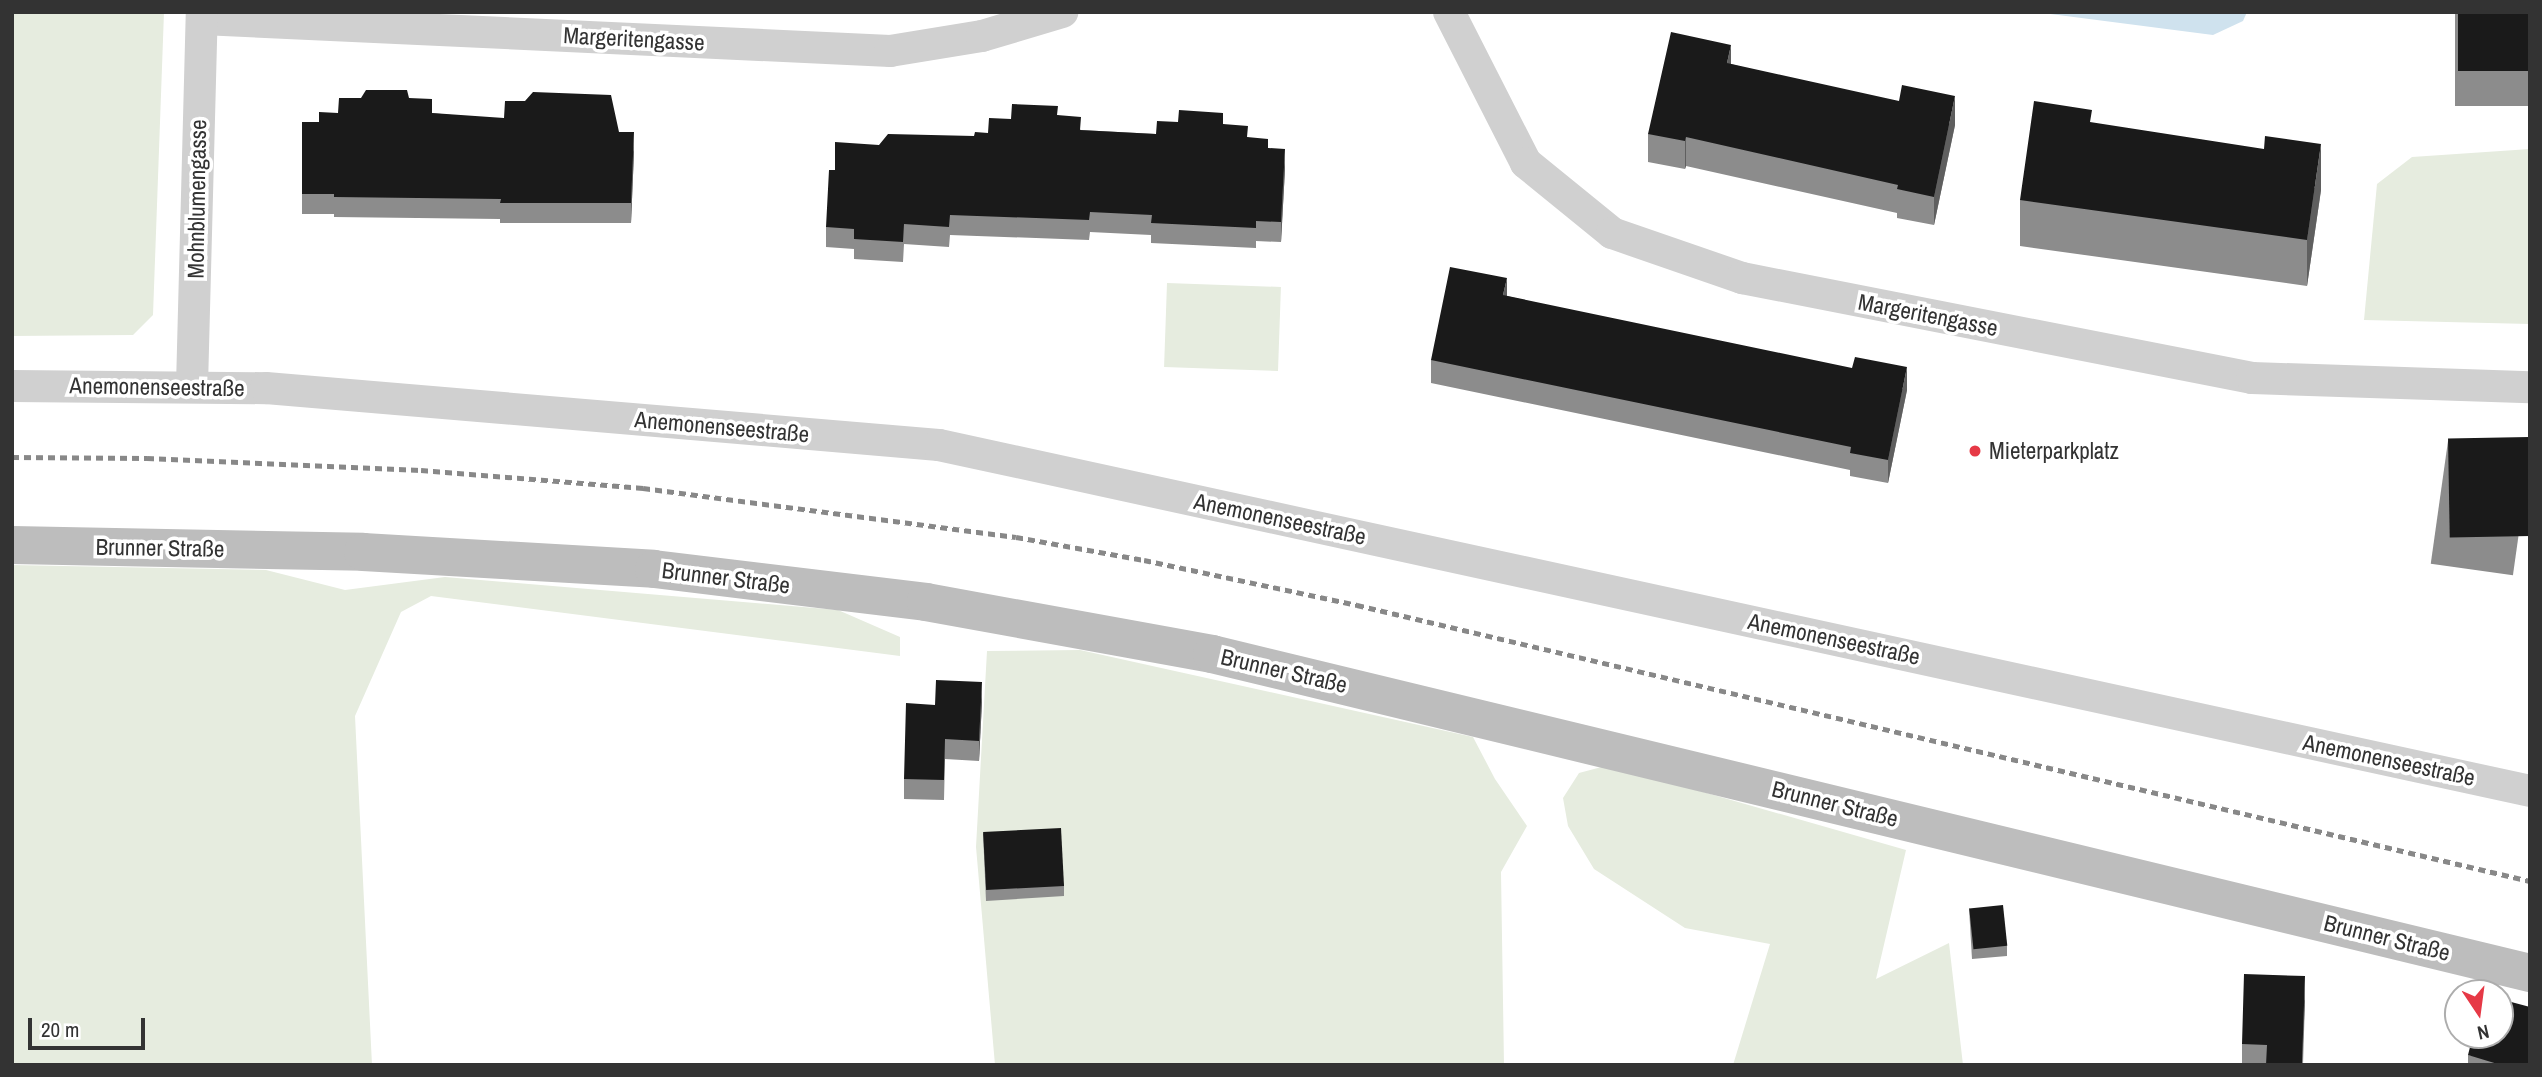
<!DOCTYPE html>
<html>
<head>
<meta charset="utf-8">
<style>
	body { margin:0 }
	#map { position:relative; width:2542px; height:1077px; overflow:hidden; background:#fff; font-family:"Archivo Narrow",sans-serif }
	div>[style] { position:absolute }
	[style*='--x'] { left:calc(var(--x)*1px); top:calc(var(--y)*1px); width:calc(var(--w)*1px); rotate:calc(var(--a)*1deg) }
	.green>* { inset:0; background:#e6ecdf; transform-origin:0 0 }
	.water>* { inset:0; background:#cfe2ee }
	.street>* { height:32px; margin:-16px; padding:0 16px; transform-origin:16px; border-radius:16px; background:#d0d0d0 }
	.secondary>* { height:38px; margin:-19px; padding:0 19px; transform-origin:19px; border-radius:19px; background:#bdbdbd }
	.rail>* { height:5px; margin-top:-2.5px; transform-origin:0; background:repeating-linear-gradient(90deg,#888 0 7px,transparent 0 12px) }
	.wall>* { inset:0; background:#8c8c8c; transform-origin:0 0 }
	.shaded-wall>* { inset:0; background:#5f5f5f }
	.building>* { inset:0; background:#1a1a1a; transform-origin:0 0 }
	.dots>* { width:19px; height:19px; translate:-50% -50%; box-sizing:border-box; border:4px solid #fff; border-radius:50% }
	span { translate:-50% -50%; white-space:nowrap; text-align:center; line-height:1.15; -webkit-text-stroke:7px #fff; paint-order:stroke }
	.street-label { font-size:23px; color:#333 }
	.poi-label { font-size:23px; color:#333 }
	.left { translate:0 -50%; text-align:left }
	.frame { position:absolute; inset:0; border:14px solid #333; pointer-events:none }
	.north { position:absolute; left:2444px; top:979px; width:70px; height:70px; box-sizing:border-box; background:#fff; border:2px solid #adadad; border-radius:50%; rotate:167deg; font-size:19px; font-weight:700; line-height:28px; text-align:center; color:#333 }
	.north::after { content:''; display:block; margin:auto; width:24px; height:32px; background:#e63946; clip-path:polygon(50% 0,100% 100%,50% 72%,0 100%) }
	.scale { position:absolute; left:28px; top:1018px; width:117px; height:32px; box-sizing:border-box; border:4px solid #333; border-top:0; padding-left:9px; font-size:21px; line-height:24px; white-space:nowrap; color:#333; -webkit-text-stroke:5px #fff; paint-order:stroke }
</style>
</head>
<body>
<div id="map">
	<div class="green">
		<div style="clip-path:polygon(12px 12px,164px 12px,153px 315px,133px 335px,12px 336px)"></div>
		<div style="clip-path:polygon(2530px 149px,2530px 324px,2364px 320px,2377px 184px,2412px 157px)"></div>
		<div style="left:1167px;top:283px;width:114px;height:84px;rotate:2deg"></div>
		<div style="clip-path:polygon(12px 565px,266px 570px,345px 590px,445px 577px,838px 610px,900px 637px,900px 656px,431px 596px,401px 612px,355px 716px,372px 1065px,12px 1065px)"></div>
		<div style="clip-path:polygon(1080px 650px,1473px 737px,1495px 779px,1527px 826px,1501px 872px,1504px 1065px,995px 1065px,976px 847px,987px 651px)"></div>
		<div style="clip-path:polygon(1609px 765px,1906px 850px,1876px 979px,1949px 943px,1963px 1065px,1733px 1065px,1770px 944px,1685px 928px,1594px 869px,1568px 826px,1563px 798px,1579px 773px)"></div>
	</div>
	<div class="water">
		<div style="clip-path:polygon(2035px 12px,2247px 12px,2243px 21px,2213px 35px)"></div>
	</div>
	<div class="street">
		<div style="--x:1449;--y:12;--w:169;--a:63"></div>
		<div style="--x:1526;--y:163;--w:111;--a:39.1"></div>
		<div style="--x:1612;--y:233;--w:138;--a:19.1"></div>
		<div style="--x:1742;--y:278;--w:520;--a:11.09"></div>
		<div style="--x:2252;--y:378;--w:278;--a:1.9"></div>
		<div style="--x:202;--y:19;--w:689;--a:2.66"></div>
		<div style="--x:890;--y:51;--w:93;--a:-9.3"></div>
		<div style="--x:982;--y:36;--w:84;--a:-16.7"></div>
		<div style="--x:12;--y:386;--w:254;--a:0.5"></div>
		<div style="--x:266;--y:388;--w:675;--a:4.84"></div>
		<div style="--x:939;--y:445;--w:1628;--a:12.27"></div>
		<div style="--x:192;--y:386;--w:374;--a:-88.5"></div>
	</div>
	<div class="secondary">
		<div style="--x:12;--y:545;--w:351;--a:1.1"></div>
		<div style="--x:363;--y:552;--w:291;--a:3.3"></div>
		<div style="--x:654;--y:569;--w:274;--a:6.9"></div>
		<div style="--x:926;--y:602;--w:291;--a:10.3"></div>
		<div style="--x:1212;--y:654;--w:1356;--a:13.61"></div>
	</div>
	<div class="rail">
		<div style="--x:12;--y:457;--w:135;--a:0.4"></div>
		<div style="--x:147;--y:458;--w:274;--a:2.5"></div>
		<div style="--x:421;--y:470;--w:223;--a:4.6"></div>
		<div style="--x:643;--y:488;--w:376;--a:7.5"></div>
		<div style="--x:1016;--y:537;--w:130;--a:10.2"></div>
		<div style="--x:1144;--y:560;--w:218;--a:11.9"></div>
		<div style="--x:1357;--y:605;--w:1205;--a:13.24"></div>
	</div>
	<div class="wall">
		<div style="left:2455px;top:12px;width:75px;height:94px"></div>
		<div style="clip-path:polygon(1731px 64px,1955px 125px,1934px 225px,1897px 218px,1897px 213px,1686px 166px,1685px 169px,1648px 162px,1648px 134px)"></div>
		<div style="clip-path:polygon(409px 98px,432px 113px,619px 132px,634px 152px,631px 223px,500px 223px,500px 219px,334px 217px,334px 214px,302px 214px,302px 122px,319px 122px,338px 113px)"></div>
		<div style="clip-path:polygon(1058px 115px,1081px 130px,1156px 134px,1223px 124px,1268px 148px,1285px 169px,1281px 242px,1256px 241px,1256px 248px,1151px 243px,1151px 235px,1090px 232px,1089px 240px,950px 235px,949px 247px,904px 244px,903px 262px,854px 259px,854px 249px,826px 247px,826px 227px,879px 145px,974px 136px,988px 133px,1011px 119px)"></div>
		<div style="clip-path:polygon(2092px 123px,2321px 190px,2307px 286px,2020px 246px,2020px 200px)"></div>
		<div style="clip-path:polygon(1507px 296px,1907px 390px,1888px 483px,1850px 476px,1850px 470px,1431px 383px,1431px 360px)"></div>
		<div style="left:2448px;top:441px;width:83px;height:124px;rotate:8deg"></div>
		<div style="clip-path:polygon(982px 702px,979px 761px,945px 759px,944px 800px,904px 799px,904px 779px,935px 705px)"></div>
		<div style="clip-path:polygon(983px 833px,1064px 886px,1064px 896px,986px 901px)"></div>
		<div style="clip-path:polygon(1969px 908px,2007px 946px,2007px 956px,1972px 959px)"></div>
		<div style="clip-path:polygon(2305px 1000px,2303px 1065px,2242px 1065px,2242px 1044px)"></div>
		<div style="clip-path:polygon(2468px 1055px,2530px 1065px,2468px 1065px)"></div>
	</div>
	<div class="shaded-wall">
		<div style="clip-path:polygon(1731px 45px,1731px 74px,1727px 63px)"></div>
		<div style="clip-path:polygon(1955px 96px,1955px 125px,1934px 225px,1934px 197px)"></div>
		<div style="clip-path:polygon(634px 132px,634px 152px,631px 223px,631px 203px)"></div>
		<div style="clip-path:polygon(1686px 137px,1686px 166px,1685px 169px,1685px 141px)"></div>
		<div style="clip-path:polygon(2321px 144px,2321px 190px,2307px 286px,2307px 240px)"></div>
		<div style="clip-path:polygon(1285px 149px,1285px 169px,1281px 242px,1281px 222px)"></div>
		<div style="clip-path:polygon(1507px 278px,1507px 301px,1503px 295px)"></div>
		<div style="clip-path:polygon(1907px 367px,1907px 390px,1888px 483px,1888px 460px)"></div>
		<div style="clip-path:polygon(982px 682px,982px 702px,979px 761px,979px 741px)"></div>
		<div style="clip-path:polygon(2305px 976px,2305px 1000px,2302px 1065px)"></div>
	</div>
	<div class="building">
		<div style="left:2458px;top:12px;width:72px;height:59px"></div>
		<div style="clip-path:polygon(1671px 32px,1731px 45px,1727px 63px,1899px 101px,1902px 85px,1955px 96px,1934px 197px,1897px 189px,1898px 185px,1686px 137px,1685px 141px,1648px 134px)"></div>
		<div style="clip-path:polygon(366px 90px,407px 90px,409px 98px,432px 99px,432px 113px,504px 118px,505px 101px,525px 101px,533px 92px,611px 95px,619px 132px,634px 132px,631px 203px,500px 203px,501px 199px,334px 197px,334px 194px,302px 194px,302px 122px,319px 122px,319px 112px,338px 113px,339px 98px,361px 98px)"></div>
		<div style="clip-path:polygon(2034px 101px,2092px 110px,2090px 122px,2264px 149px,2265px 136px,2321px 144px,2307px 240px,2020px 200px)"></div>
		<div style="clip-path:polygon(1012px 104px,1058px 106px,1057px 115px,1081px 117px,1080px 130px,1156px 134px,1157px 121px,1178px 122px,1179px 110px,1223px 113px,1223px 124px,1248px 126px,1247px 137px,1268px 139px,1268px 148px,1285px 149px,1281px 222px,1256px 221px,1256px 228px,1151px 223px,1152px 215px,1090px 212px,1089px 220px,950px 215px,949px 227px,904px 224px,903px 242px,854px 239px,854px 229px,826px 227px,829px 170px,835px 170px,835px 142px,879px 145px,888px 134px,974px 136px,975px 132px,988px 133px,989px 118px,1011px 119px)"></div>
		<div style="clip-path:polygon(1450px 267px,1507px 278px,1503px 295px,1852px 368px,1855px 357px,1907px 367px,1888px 460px,1850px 453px,1851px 447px,1431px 360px)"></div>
		<div style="left:2529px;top:437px;width:99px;height:81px;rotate:89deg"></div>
		<div style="clip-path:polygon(936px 680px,982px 682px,979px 741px,945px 739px,944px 780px,904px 779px,906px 703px,935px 705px)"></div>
		<div style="left:1061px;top:828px;width:58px;height:78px;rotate:87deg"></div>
		<div style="left:2003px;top:905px;width:41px;height:34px;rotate:84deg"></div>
		<div style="clip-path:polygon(2244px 974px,2305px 976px,2302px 1063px,2297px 1063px,2297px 1065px,2266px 1065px,2267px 1045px,2242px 1044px)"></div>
		<div style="clip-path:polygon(2500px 999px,2530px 1007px,2530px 1065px,2501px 1065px,2468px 1055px,2473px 1035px,2500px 1035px)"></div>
	</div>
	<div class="dots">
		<div style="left:1975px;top:451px;background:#e63946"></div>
	</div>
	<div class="street-label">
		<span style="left:634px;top:39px;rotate:3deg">Margeritengasse</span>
		<span style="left:197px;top:199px;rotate:-89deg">Mohnblumengasse</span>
		<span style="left:1928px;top:315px;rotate:11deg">Margeritengasse</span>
		<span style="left:157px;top:387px;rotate:1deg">Anemonenseestraße</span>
		<span style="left:722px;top:427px;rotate:5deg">Anemonenseestraße</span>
		<span style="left:1280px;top:519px;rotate:12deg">Anemonenseestraße</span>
		<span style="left:160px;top:548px;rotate:1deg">Brunner Straße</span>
		<span style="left:726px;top:578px;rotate:7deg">Brunner Straße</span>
		<span style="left:1834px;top:639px;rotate:12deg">Anemonenseestraße</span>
		<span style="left:1284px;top:671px;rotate:13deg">Brunner Straße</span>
		<span style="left:2389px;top:760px;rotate:12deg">Anemonenseestraße</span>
		<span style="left:1835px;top:804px;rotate:14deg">Brunner Straße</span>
		<span style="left:2387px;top:938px;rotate:14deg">Brunner Straße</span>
	</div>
	<div class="poi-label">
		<span class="left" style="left:1989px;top:451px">Mieterparkplatz</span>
	</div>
	<div class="frame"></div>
	<div class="north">N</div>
	<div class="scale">20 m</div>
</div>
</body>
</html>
